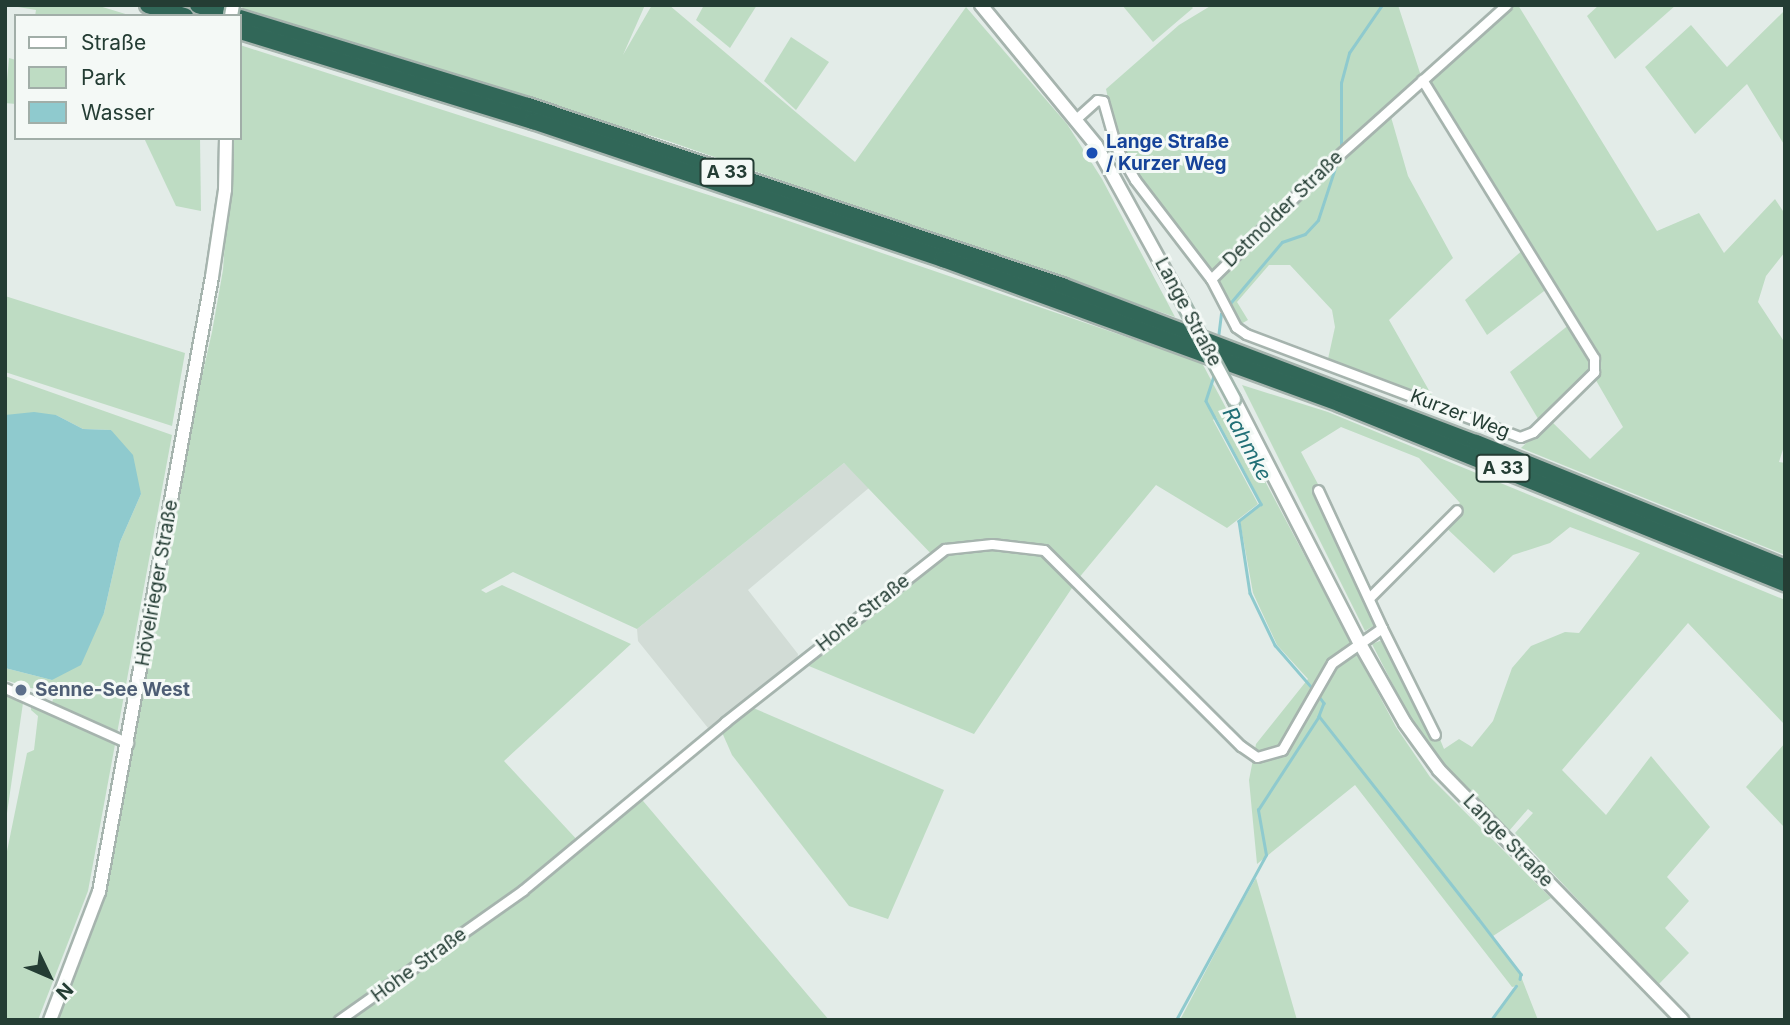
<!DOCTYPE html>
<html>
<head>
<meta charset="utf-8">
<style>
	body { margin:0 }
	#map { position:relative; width:1790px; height:1025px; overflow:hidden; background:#e3ece8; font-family:Inter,sans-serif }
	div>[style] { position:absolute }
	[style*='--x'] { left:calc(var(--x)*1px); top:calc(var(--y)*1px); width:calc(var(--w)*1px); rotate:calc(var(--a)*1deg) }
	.built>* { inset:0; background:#d2dcd6 }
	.green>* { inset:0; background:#bedcc3 }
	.water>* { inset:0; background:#8fcace }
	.stream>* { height:2.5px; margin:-1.25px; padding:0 1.25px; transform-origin:1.25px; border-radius:1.25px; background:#8fcace }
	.roads { filter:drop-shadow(2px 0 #a6b4ae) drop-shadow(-2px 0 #a6b4ae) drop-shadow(0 2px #a6b4ae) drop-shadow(0 -2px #a6b4ae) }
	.street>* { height:9px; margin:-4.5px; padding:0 4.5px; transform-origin:4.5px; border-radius:4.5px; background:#fff }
	.secondary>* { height:12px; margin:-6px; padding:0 6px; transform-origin:6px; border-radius:6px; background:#fff }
	.highway>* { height:16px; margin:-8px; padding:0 8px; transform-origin:8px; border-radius:8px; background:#316758 }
	.bridges { filter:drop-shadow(2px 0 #a2b7ae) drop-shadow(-2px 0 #a2b7ae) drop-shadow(0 2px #a2b7ae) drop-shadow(0 -2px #a2b7ae) }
	.secondary-bridge>* { height:12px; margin:-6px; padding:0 6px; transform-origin:6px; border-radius:6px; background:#fff }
	.dots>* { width:19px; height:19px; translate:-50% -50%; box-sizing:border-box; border:4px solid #f4f9f6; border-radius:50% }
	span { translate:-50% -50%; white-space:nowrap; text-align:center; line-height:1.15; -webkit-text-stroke:6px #f4f9f6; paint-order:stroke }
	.shield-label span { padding:2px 5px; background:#f4f9f6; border:2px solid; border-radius:5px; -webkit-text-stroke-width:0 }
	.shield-label { font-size:18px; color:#243d34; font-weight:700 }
	.transit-label { font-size:19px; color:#164399; font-weight:700 }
	.left { translate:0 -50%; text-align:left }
	.street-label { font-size:19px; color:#243d34 }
	.service-label { font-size:19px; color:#4e5e75; font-weight:700 }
	.water-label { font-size:21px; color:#216f76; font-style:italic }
	.frame { position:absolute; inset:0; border:7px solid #243d34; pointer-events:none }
	.legend { position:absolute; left:14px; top:14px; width:228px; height:126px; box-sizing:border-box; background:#f4f9f6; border:2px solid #a1aea8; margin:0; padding:9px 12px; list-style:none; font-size:21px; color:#243d34 }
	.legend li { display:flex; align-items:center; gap:14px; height:35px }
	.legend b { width:35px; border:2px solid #a1aea8 }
	.north { position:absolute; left:14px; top:941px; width:70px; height:70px; -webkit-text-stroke:5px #f4f9f6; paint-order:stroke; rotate:134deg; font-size:19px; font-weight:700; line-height:28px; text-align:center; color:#243d34 }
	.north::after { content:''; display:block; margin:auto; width:24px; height:32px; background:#243d34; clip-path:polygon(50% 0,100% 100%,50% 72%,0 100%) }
</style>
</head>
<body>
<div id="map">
	<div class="built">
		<div style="clip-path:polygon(844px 463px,870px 487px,748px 590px,798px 654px,797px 662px,708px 728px,638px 641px,637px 629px)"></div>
	</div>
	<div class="green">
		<div style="clip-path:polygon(6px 5px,96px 5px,132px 16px,35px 16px,36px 10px)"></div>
		<div style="clip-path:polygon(243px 5px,645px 5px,623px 55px,652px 5px,669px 5px,855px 162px,966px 7px,1067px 124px,1102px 179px,1175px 317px,668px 141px,242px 9px)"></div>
		<div style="clip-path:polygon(704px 5px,757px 5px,730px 48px,696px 20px)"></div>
		<div style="clip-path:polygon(1122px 5px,1190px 5px,1193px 8px,1153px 42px)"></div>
		<div style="clip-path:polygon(1212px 5px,1398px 5px,1421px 76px,1386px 107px,1387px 119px,1391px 117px,1408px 176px,1453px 258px,1389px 320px,1435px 401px,1328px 359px,1335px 327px,1332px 310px,1290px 265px,1269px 265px,1237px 302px,1248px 320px,1239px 325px,1205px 267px,1119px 150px,1106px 89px,1179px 25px)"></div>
		<div style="clip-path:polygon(1512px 5px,1518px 5px,1657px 231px,1699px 213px,1724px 253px,1775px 199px,1785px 214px,1785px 252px,1766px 276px,1758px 302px,1785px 343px,1785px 443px,1779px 462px,1785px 463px,1785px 555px,1521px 448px,1550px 420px,1590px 459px,1623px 427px,1594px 377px,1598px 358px,1428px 81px)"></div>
		<div style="clip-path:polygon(1599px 5px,1676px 5px,1615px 59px,1587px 16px)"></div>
		<div style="clip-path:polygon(1785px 10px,1785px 146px,1747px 84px,1695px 134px,1645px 67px,1691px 25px,1727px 67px)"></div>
		<div style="clip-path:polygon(791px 37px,829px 62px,796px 110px,764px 81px)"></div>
		<div style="clip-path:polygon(240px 45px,780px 218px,1202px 363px,1396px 727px,1430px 777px,1551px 898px,1493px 936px,1367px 776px,1520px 974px,1538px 1020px,1492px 1020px,1517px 986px,1512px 987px,1355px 785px,1257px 864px,1249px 780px,1256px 744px,1308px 679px,1277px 645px,1253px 593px,1240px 521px,1262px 504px,1216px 417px,1213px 420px,1258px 504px,1227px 528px,1156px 485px,1078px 579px,974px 734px,804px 664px,938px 561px,844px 463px,637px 629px,513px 572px,481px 590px,486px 593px,502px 585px,631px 644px,504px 761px,580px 843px,638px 795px,829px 1020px,57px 1020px,104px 893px,189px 433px,212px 332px,223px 270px,232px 138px,240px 138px)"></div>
		<div style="clip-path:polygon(9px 58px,16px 60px,16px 104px,5px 103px)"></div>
		<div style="clip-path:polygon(144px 138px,200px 138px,201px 211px,176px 206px)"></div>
		<div style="clip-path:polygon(1524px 249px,1548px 288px,1487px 335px,1465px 300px)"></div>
		<div style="clip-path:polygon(5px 296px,185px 353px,172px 426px,5px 372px)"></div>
		<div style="clip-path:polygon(1570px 324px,1590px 357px,1591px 370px,1540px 422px,1510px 372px)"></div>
		<div style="clip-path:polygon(5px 376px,172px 435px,88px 891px,38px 1020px,5px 1020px,5px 861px,27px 753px,34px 750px,38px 716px,31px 710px,31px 701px,50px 711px,54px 695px,5px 680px,5px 668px,52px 680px,104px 613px,120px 542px,141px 494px,111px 430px,83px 429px,56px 415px,5px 415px)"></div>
		<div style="clip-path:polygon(1242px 385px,1328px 412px,1785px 600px,1785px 725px,1688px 623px,1562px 770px,1606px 815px,1651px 756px,1710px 827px,1667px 877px,1689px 901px,1665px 928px,1689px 953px,1658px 985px,1515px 833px,1533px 813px,1528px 809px,1509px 831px,1444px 766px,1410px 718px,1372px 644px,1382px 640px,1432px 740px,1439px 737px,1444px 749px,1459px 739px,1472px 747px,1493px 721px,1512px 668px,1531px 646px,1565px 632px,1579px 633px,1640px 553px,1570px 527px,1550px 543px,1513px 555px,1494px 573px,1440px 522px,1460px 503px,1419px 458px,1341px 427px,1301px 452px,1319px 486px,1313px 490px,1375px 625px,1365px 631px)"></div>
		<div style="clip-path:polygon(5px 694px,23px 703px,5px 827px)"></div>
		<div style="clip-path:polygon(751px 707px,944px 790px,888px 919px,849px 906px,732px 755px,721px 730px)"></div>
		<div style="clip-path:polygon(1785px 743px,1785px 828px,1746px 787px)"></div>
		<div style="clip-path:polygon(1256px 878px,1297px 1020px,1180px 1020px,1235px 915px)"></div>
	</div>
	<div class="water">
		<div style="clip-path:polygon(34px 412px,56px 415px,83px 429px,111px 430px,133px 455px,141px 494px,120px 542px,104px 613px,81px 665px,52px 680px,5px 668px,5px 415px)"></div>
	</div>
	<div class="stream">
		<div style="--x:1341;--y:149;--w:66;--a:-90"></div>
		<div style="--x:1341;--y:83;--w:31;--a:-75"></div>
		<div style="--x:1349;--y:53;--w:58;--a:-55.5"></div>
		<div style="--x:1218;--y:338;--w:24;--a:-83"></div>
		<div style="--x:1221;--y:314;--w:94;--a:-49.7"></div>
		<div style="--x:1282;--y:242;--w:24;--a:-19"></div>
		<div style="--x:1305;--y:234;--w:19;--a:-47"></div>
		<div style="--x:1318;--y:220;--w:61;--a:-71.9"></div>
		<div style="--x:1215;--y:373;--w:29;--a:108"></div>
		<div style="--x:1206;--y:401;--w:117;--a:61.9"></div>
		<div style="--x:1261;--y:504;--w:28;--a:142"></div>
		<div style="--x:1239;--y:521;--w:73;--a:81.3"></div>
		<div style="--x:1250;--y:593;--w:58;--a:64.3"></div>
		<div style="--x:1275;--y:645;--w:60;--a:49.1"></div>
		<div style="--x:1318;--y:695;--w:10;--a:53"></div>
		<div style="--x:1324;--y:703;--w:14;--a:111"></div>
		<div style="--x:1319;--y:716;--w:257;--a:51.8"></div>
		<div style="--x:1478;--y:918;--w:71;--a:52.5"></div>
		<div style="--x:1521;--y:974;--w:5;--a:101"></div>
		<div style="--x:1176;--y:1020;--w:188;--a:-61.4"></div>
		<div style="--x:1266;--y:855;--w:46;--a:-100.1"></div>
		<div style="--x:1258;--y:810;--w:112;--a:-57"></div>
		<div style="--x:1491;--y:1020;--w:42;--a:-53.7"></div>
	</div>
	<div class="roads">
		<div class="street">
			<div style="--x:1078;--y:117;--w:25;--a:-42"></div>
			<div style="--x:1097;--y:100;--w:6;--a:9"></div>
			<div style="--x:1103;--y:101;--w:48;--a:74.2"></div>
			<div style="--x:1116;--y:147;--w:38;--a:60"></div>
			<div style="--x:1135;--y:180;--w:125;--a:52.5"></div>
			<div style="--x:1211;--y:279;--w:153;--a:-44.5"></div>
			<div style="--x:1320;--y:172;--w:250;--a:-41.9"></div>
			<div style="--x:1211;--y:279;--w:54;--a:62.5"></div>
			<div style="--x:1236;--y:327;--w:12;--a:35"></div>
			<div style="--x:1246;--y:334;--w:293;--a:20.6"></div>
			<div style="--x:1520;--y:437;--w:14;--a:-21"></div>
			<div style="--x:1533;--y:432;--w:86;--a:-44.5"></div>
			<div style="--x:1594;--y:372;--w:14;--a:-90"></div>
			<div style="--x:1594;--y:358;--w:327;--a:-121.7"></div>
			<div style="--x:1369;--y:598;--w:124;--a:-45"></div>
			<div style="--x:1382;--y:628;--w:119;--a:63.6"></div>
			<div style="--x:5;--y:688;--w:135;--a:24.1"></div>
			<div style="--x:339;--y:1020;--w:225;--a:-35.2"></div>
			<div style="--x:523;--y:890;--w:263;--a:-39.7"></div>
			<div style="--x:725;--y:722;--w:280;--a:-38.2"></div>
			<div style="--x:945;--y:549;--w:47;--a:-6.1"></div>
			<div style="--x:992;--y:544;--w:52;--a:6.6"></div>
			<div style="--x:1044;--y:550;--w:278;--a:44.9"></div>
			<div style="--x:1241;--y:746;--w:19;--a:35"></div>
			<div style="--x:1257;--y:757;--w:26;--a:-16"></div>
			<div style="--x:1282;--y:750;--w:100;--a:-60.1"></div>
			<div style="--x:1332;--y:663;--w:61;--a:-35"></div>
			<div style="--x:1382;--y:628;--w:152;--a:-114.9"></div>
		</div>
		<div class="secondary">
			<div style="--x:981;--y:5;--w:181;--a:50.6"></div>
			<div style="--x:1096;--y:145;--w:172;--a:61.2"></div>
			<div style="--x:1234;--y:399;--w:273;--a:62.8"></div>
			<div style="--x:1359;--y:642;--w:93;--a:60.4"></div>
			<div style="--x:1405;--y:723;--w:58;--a:54.1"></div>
			<div style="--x:1439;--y:770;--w:349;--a:45.8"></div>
			<div style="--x:50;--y:1020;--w:137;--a:-69.1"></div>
			<div style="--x:99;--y:892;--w:625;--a:-79.59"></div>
			<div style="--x:212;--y:277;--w:88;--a:-81.5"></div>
			<div style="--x:225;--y:190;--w:52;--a:-88.9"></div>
		</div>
		<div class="highway">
			<div style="--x:148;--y:5;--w:39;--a:17"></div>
			<div style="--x:198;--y:5;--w:37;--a:17"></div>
			<div style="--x:240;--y:18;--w:301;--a:17"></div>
			<div style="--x:528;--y:106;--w:564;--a:18.63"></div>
			<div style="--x:1062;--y:286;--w:443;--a:20.8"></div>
			<div style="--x:1476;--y:443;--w:333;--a:22"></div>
			<div style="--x:240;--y:31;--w:307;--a:17.1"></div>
			<div style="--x:533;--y:121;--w:433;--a:18.6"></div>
			<div style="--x:943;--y:259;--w:424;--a:20"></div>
			<div style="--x:1341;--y:404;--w:479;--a:22"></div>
		</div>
	</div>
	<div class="bridges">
		<div class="secondary-bridge">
			<div style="--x:231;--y:16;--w:11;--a:-80"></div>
			<div style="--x:1179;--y:296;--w:117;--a:61.9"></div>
		</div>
	</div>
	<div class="dots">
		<div style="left:1092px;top:153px;background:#1a4fb4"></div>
		<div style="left:21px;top:690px;background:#5c6f8a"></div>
	</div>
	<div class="shield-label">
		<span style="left:727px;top:172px">A 33</span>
		<span style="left:1503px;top:468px">A 33</span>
	</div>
	<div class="transit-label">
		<span class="left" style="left:1106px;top:153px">Lange Straße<br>/ Kurzer Weg</span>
	</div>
	<div class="street-label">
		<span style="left:1283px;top:209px;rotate:-44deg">Detmolder Straße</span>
		<span style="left:1188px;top:312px;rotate:62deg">Lange Straße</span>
		<span style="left:1460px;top:414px;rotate:21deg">Kurzer Weg</span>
		<span style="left:157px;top:583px;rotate:-80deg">Hövelrieger Straße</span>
		<span style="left:863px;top:613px;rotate:-38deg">Hohe Straße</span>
		<span style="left:1508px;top:841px;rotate:46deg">Lange Straße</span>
		<span style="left:419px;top:965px;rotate:-36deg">Hohe Straße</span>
	</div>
	<div class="service-label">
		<span class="left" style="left:35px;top:690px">Senne-See West</span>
	</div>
	<div class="water-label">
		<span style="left:1247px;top:444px;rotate:62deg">Rahmke</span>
	</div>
	<div class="frame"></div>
	<ul class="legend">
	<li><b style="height:9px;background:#fff"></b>Straße</li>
	<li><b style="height:19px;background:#bedcc3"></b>Park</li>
	<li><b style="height:19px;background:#8fcace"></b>Wasser</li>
	</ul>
	<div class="north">N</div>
</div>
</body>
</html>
